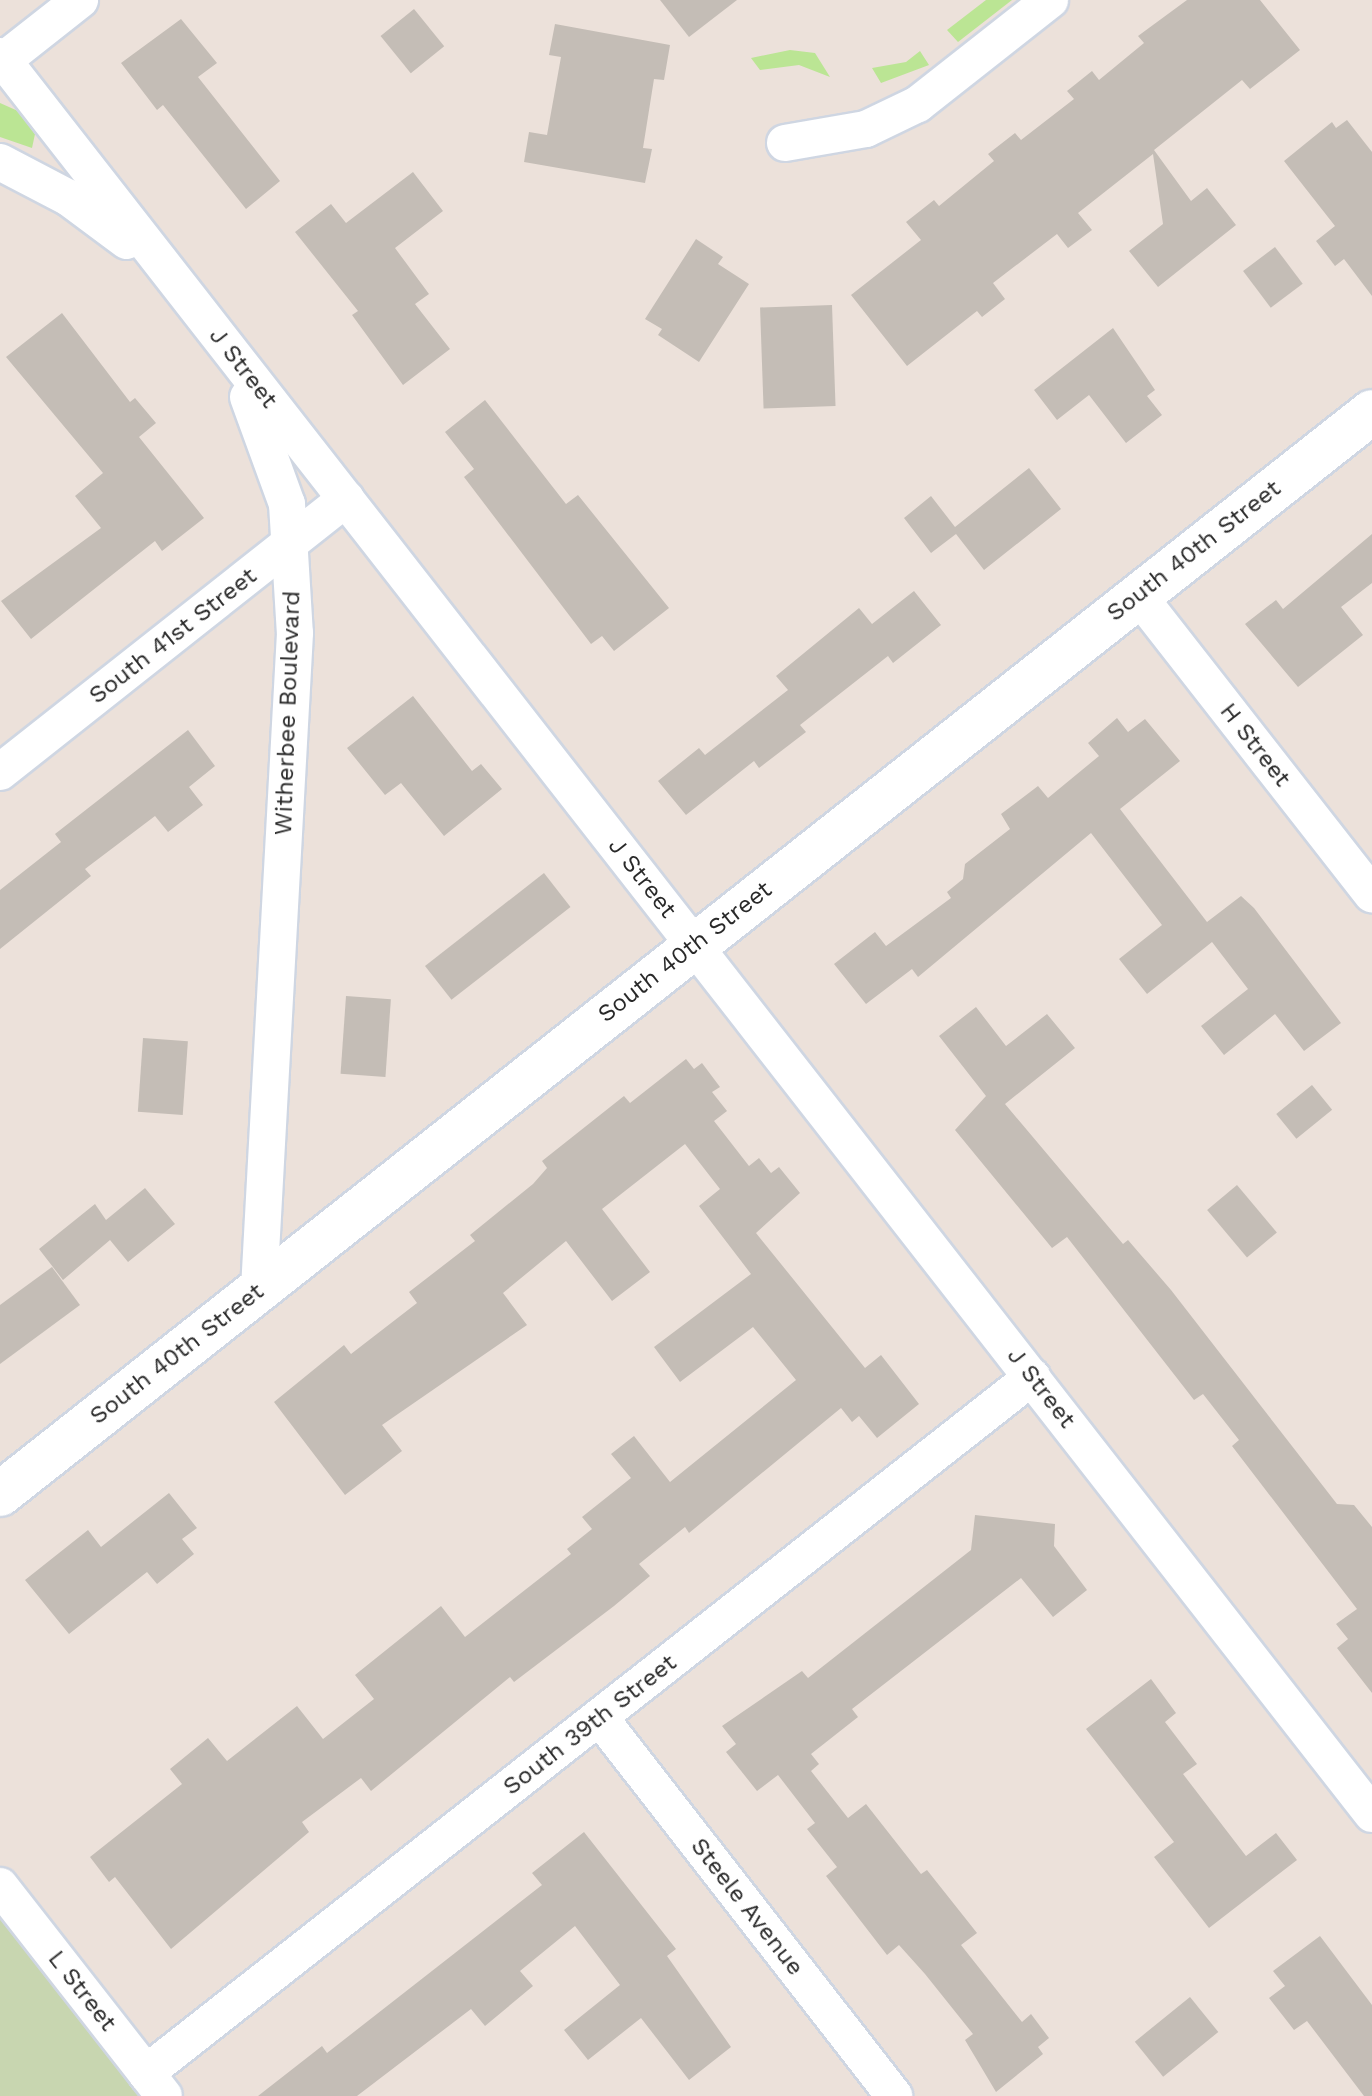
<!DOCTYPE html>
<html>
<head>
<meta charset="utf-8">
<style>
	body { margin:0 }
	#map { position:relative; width:1372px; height:2096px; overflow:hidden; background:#ece1da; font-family:"Work Sans",sans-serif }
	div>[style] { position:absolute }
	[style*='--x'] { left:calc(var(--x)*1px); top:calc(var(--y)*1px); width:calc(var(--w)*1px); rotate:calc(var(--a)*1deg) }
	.green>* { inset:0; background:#bbe594 }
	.cemetery>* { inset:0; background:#c8d6b0 }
	.building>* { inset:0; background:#c4bdb6; transform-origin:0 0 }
	.roads { filter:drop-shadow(2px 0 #cfd6e2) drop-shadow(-2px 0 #cfd6e2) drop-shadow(0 2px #cfd6e2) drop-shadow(0 -2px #cfd6e2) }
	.street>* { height:36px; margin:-18px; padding:0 18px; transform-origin:18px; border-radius:18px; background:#fff }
	.secondary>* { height:44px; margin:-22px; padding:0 22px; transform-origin:22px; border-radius:22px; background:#fff }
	span { translate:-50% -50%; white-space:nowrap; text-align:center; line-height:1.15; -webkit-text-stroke:7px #fff; paint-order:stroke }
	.street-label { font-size:24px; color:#292929 }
</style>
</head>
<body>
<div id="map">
	<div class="green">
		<div style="clip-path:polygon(986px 0,1012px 0,958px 42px,947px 30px)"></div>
		<div style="clip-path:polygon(790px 50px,815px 53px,830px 77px,799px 65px,760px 70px,751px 58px)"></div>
		<div style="clip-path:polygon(920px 51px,929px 65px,881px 83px,872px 68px,906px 62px)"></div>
		<div style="clip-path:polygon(0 103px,18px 111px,35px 134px,32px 148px,0 137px)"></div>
	</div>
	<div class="cemetery">
		<div style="clip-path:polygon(0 1886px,164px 2096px,0 2096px)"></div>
	</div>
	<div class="building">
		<div style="clip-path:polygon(660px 0,737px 0,689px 37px)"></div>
		<div style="clip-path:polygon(1187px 0,1260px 0,1300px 50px,1250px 89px,1242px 80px,1154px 150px,1191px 201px,1207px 188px,1236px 225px,1158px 287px,1129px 251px,1163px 224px,1153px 154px,1078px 213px,1092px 230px,1068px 248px,1057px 234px,993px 283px,1005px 299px,982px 317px,977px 311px,907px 366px,851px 295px,921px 240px,906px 222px,934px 200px,939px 206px,994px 161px,988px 154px,1015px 133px,1021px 140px,1074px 99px,1067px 91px,1092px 71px,1099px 80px,1144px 43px,1138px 36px)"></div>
		<div style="left:414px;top:9px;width:48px;height:43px;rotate:51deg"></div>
		<div style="clip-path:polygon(181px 19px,217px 63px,198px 77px,280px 181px,246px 209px,163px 105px,157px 110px,121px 63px)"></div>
		<div style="clip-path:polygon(555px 24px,670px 45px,664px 80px,654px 79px,643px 148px,652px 149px,645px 183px,524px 162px,529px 132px,547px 135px,561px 57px,549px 55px)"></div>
		<div style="clip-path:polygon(1347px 120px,1372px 152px,1372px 296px,1344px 259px,1335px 266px,1316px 241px,1335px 226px,1284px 161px,1332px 122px,1336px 128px)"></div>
		<div style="clip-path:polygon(413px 172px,443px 211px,395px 248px,429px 294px,415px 304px,450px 349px,403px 385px,352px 315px,358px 311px,295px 232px,331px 204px,346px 223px)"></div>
		<div style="clip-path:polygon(696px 239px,723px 257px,718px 264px,749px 284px,699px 362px,658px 335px,662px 329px,645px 319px)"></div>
		<div style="left:1275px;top:247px;width:46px;height:40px;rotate:53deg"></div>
		<div style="left:832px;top:305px;width:101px;height:72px;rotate:88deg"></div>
		<div style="clip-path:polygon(62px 313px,130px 402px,135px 398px,156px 423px,139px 437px,204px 518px,162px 551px,155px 541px,31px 639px,1px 601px,101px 528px,75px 496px,103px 473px,6px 357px)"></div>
		<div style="clip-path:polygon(1113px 328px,1155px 390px,1147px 396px,1162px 415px,1126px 443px,1089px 395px,1057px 420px,1034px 390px)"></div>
		<div style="clip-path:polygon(485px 400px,566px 504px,578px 495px,669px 608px,614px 651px,602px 636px,591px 644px,464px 477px,474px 469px,445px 432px)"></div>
		<div style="clip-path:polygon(1029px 468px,1061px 509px,984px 570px,956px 534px,931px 553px,904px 518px,931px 496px,955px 527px)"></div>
		<div style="clip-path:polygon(1372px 534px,1372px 583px,1341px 607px,1363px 635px,1298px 687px,1245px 624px,1276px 600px,1283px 609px)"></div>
		<div style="clip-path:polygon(914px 591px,941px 625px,893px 663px,888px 656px,800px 725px,806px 732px,759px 768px,754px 761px,686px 815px,658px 781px,699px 748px,705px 755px,788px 690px,776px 676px,859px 608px,872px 624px)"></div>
		<div style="clip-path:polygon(413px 696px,472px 771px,481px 764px,502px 789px,444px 836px,401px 783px,385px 795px,347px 748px)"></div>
		<div style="clip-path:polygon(1117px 718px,1128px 732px,1145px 719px,1180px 761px,1120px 809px,1207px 922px,1241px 896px,1254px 908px,1341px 1023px,1304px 1051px,1275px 1014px,1224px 1055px,1201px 1026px,1248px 989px,1212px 942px,1147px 994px,1119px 959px,1162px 925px,1091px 833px,918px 977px,912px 969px,866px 1004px,834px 964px,875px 932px,886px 946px,951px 898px,947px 892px,963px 879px,965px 864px,1010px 829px,1001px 814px,1038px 786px,1048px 798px,1099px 756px,1088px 743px)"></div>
		<div style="clip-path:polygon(188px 730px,215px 766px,189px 787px,203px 805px,168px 832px,155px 816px,85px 869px,91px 876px,0 949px,0 890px,61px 842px,55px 834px)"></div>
		<div style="left:544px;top:873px;width:43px;height:151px;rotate:52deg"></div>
		<div style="left:346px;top:996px;width:45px;height:78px;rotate:4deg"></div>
		<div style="clip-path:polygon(976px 1007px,1006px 1046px,1047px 1014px,1075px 1048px,1005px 1104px,1123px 1244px,1128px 1240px,1171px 1290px,1337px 1504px,1354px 1505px,1372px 1527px,1372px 1693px,1337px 1648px,1348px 1639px,1336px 1624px,1357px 1609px,1232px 1446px,1239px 1440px,1203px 1394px,1194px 1400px,1067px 1237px,1052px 1248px,955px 1130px,986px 1096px,939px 1036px)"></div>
		<div style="left:143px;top:1038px;width:45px;height:74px;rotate:4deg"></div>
		<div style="clip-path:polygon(686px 1059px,694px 1069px,702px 1063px,720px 1087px,712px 1092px,727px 1111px,714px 1121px,749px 1166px,759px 1158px,771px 1173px,779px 1167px,800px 1193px,756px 1233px,865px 1368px,881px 1355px,919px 1404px,877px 1438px,859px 1416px,852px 1422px,841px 1408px,689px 1533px,685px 1527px,639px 1564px,650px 1576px,614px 1606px,514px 1682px,510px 1677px,371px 1791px,361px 1778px,302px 1822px,309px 1832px,171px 1949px,115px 1877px,109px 1882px,90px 1857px,182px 1784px,170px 1769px,208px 1738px,227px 1761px,297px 1706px,323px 1739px,374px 1699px,355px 1675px,441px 1606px,465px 1637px,571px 1554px,567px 1549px,592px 1529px,582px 1517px,631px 1478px,611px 1454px,634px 1436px,670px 1482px,796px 1380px,753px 1327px,680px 1382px,654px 1347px,751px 1274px,699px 1206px,720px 1189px,685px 1144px,602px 1209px,650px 1272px,612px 1301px,566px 1241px,503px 1293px,527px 1325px,382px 1425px,402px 1451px,345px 1495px,274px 1402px,344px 1345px,351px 1354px,417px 1303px,409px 1292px,475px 1241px,470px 1235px,533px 1184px,547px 1168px,542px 1161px,624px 1096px,630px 1103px)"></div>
		<div style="left:1312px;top:1085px;width:32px;height:46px;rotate:51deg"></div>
		<div style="left:1237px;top:1185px;width:62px;height:39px;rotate:50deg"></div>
		<div style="clip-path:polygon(145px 1188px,175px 1224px,128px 1262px,110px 1240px,63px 1280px,39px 1249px,95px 1204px,106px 1220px)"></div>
		<div style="clip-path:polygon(52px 1267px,80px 1305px,0 1364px,0 1305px)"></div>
		<div style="clip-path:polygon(169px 1493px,197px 1528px,182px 1539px,194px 1554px,157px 1584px,147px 1572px,69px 1634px,25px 1580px,88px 1530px,101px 1547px)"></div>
		<div style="clip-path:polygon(975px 1515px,1055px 1524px,1054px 1546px,1087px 1590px,1053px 1617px,1021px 1578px,852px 1709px,858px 1717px,811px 1754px,819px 1764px,811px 1771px,848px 1818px,866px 1804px,921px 1874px,927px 1870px,977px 1933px,961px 1945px,1022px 2022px,1031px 2014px,1049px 2038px,1038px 2047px,1043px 2054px,996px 2092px,965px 2040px,973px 2034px,925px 1974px,899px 1945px,887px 1955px,826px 1876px,837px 1867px,807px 1829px,815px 1823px,778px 1775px,757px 1791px,726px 1752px,736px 1744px,722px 1726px,802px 1671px,808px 1678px,971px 1550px)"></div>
		<div style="clip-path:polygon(1151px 1679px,1176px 1713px,1165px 1722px,1197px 1764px,1183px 1774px,1246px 1856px,1276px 1833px,1297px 1860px,1209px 1928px,1154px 1857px,1174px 1842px,1086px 1729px)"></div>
		<div style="clip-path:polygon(584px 1832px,676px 1949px,667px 1956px,731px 2047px,689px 2080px,641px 2018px,588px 2060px,564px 2030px,620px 1985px,575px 1926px,520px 1971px,533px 1986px,485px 2026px,471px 2009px,357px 2096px,258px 2096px,322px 2046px,327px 2053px,542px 1885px,532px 1873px)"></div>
		<div style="clip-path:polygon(1320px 1936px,1372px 2005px,1372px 2096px,1364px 2096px,1307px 2021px,1294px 2030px,1269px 1998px,1285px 1986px,1273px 1971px)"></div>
		<div style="left:1190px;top:1997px;width:45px;height:71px;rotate:51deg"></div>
	</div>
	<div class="roads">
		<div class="street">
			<div style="--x:0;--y:56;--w:2230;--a:52.03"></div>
			<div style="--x:0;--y:63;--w:102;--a:-38.2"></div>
			<div style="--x:785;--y:143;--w:82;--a:-9.8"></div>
			<div style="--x:866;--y:129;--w:58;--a:-25.7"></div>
			<div style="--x:918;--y:104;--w:168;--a:-38.2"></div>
			<div style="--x:0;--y:162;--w:78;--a:27.6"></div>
			<div style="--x:69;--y:198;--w:72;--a:36.6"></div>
			<div style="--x:248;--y:397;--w:114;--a:70"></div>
			<div style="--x:287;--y:504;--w:129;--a:86.5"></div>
			<div style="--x:295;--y:633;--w:657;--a:93.14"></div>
			<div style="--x:1138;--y:595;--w:380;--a:52"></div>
			<div style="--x:0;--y:772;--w:441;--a:-38.3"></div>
			<div style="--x:600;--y:1718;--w:479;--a:52.1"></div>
			<div style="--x:0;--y:1886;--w:266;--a:52"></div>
			<div style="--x:146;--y:2073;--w:1127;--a:-38.15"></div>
		</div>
		<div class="secondary">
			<div style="--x:0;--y:1494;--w:1747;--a:-38.26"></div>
		</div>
	</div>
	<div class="street-label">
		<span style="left:243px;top:368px;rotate:52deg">J Street</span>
		<span style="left:1194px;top:551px;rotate:-38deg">South 40th Street</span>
		<span style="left:173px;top:636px;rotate:-38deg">South 41st Street</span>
		<span style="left:288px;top:713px;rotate:-88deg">Witherbee Boulevard</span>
		<span style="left:1255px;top:745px;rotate:52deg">H Street</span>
		<span style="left:642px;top:878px;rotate:52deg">J Street</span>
		<span style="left:685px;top:952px;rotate:-38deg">South 40th Street</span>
		<span style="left:177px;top:1354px;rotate:-38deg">South 40th Street</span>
		<span style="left:1041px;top:1388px;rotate:52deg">J Street</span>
		<span style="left:590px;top:1725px;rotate:-38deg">South 39th Street</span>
		<span style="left:747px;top:1907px;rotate:52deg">Steele Avenue</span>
		<span style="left:82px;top:1991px;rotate:52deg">L Street</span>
	</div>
</div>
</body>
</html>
